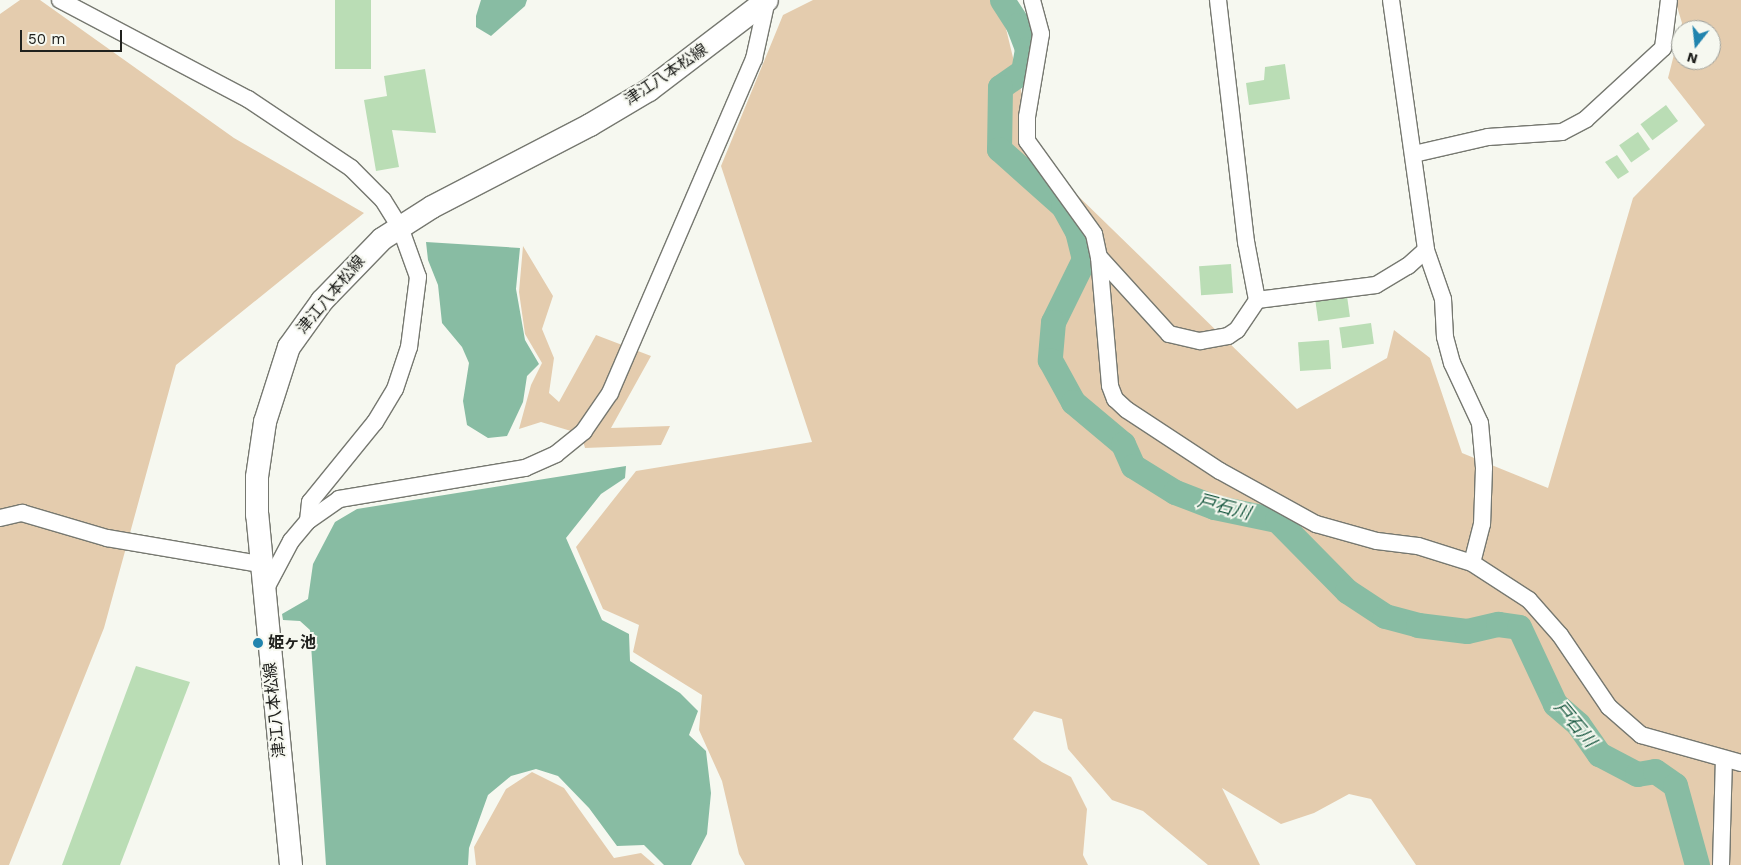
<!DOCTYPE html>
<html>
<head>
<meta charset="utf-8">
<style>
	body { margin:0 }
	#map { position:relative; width:1741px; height:865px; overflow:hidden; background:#f6f8f0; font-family:"Work Sans","Noto Sans JP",sans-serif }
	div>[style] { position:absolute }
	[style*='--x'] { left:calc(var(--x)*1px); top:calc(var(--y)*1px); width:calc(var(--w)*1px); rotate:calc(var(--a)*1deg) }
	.green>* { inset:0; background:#e4ccae }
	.water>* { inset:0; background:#88bca3 }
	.river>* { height:25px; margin:-12.5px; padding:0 12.5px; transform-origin:12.5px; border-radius:12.5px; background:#88bca3 }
	.building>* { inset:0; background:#baddb5; transform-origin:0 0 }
	.roads { filter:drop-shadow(1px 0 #767870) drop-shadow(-1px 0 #767870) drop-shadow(0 1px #767870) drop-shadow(0 -1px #767870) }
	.minor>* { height:16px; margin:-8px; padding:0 8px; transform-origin:8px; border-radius:8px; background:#fff }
	.secondary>* { height:22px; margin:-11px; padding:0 11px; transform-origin:11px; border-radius:11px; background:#fff }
	.dots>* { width:14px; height:14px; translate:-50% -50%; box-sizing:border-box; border:2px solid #f6f8f0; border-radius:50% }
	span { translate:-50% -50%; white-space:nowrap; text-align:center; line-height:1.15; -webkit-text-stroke:4px #f6f8f0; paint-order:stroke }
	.street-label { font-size:16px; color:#20211e }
	.poi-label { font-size:16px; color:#20211e; font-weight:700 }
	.left { translate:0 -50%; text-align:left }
	.water-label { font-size:18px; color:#16573f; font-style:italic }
	.north { position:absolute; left:1671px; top:20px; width:50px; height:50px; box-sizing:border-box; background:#f6f8f0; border:1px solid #a0a29c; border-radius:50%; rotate:196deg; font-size:14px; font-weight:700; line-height:20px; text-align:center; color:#20211e }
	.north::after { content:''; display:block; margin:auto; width:18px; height:22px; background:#2184ae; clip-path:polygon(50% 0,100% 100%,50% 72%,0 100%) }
	.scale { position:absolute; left:20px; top:30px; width:102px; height:22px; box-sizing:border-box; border:2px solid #20211e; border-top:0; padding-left:6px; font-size:15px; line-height:18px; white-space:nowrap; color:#20211e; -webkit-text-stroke:4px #f6f8f0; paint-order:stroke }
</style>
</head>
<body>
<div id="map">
	<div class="green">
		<div style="clip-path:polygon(20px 0,40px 0,234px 138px,364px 213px,176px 365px,104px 628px,9px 865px,0 865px,0 14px)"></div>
		<div style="clip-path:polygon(evenodd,813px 0,999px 0,1037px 156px,1297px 409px,1387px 358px,1394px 330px,1430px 358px,1462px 453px,1548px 488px,1633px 198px,1705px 125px,1668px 78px,1682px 23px,1675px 0,1741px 0,1741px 865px,1416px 865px,1371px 799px,1349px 794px,1314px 813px,1281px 824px,1222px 788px,1260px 865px,1208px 865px,1143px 811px,1112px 800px,1068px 749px,1062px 719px,1034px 711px,1013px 739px,1042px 762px,1071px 777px,1087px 809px,1083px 855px,1088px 865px,745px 865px,739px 854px,722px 781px,699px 730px,702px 695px,633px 652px,639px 625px,603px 609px,576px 547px,636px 471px,812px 442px,721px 166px,783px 15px,813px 0,1681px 30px,1711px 30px,1711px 60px,1681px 60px,1681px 30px)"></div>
		<div style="clip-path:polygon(523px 246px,553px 296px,542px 329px,554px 358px,549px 393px,559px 402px,596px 335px,651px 356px,611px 428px,670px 426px,661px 445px,585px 448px,581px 434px,541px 422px,519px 429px,531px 385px,542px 363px,525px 334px,519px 292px)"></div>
		<div style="clip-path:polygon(532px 772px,564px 788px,614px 858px,641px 853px,655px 865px,476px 865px,474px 847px,506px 789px)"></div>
	</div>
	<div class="water">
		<div style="clip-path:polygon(481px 0,527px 0,525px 6px,491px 36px,476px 27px,476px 16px)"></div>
		<div style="clip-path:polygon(426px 242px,520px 248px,516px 289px,525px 340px,539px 364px,527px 376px,523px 402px,507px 436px,488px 438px,467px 425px,463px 401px,469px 363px,462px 347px,442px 323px,438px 285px,428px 260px)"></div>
		<div style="clip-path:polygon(626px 466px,625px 478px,601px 494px,566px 538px,602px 620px,629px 634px,630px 661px,680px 693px,698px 711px,689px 735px,706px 751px,711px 793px,707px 834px,691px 865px,664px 865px,644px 845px,617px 846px,589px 808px,558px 776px,536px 769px,511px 776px,488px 795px,469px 848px,468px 865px,326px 865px,310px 630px,300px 621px,283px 620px,282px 614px,308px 599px,313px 564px,335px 522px,357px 509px)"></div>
	</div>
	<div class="river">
		<div style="--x:1002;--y:0;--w:30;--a:57"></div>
		<div style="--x:1018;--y:25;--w:26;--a:69"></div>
		<div style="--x:1027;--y:49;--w:22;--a:100"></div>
		<div style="--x:1023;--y:71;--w:28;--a:145"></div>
		<div style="--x:1000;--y:87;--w:62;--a:90.9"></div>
		<div style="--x:999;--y:149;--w:86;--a:41.7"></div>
		<div style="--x:1063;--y:206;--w:29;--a:61"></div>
		<div style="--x:1077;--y:231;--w:29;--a:76"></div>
		<div style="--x:1084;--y:259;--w:70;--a:116.2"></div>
		<div style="--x:1053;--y:322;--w:38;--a:95"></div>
		<div style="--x:1050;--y:360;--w:48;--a:61.3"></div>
		<div style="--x:1073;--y:402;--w:65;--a:40"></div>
		<div style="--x:1123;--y:444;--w:24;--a:66"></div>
		<div style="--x:1133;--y:466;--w:49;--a:31.8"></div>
		<div style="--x:1175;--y:492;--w:42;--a:21"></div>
		<div style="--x:1214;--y:507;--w:64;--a:11.7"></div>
		<div style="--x:1277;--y:520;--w:100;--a:45.4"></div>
		<div style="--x:1347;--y:591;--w:45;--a:33.3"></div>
		<div style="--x:1385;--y:616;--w:34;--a:15"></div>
		<div style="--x:1418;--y:625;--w:49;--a:7"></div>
		<div style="--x:1467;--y:631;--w:32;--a:-13"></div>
		<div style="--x:1498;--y:624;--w:21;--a:8"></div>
		<div style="--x:1519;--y:627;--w:85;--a:64.9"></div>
		<div style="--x:1555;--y:704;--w:30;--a:41"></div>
		<div style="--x:1578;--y:724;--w:37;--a:55"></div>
		<div style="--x:1599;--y:754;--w:43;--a:27.8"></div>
		<div style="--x:1637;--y:774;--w:18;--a:-9"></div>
		<div style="--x:1655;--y:771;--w:24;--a:35"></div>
		<div style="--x:1675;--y:785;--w:83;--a:74.6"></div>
	</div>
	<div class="building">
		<div style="left:335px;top:0;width:36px;height:69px"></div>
		<div style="clip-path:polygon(1285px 64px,1290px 99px,1249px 105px,1246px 83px,1264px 80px,1265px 67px)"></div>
		<div style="clip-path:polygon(425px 69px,436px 133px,392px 130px,399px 167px,376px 171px,364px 100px,387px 96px,384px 76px)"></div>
		<div style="left:1666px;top:105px;width:20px;height:32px;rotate:53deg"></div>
		<div style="left:1638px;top:132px;width:21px;height:23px;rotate:55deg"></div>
		<div style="clip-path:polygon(1617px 155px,1629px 172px,1618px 179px,1605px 162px)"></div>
		<div style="left:1231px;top:264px;width:29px;height:32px;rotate:86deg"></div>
		<div style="left:1347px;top:296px;width:21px;height:32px;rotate:82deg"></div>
		<div style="left:1371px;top:323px;width:21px;height:32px;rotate:82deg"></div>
		<div style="left:1329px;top:340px;width:29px;height:31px;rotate:86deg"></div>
		<div style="clip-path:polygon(136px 666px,190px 682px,120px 865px,62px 865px)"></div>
	</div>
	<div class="roads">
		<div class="minor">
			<div style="--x:60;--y:0;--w:212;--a:27.8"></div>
			<div style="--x:248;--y:99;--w:124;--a:33.8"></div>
			<div style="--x:351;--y:168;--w:45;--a:45"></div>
			<div style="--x:383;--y:200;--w:32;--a:58"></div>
			<div style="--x:400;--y:227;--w:53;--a:70.2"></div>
			<div style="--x:418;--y:277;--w:71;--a:97.3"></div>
			<div style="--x:409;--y:347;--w:44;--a:108.4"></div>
			<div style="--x:395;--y:389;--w:39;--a:121"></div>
			<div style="--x:375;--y:422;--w:103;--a:129.1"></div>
			<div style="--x:310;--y:502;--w:19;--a:96"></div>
			<div style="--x:1032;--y:0;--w:35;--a:75"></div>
			<div style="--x:1041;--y:34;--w:84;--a:99.6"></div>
			<div style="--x:1027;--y:117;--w:24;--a:90"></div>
			<div style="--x:1027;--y:141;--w:115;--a:54.2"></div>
			<div style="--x:1094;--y:234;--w:24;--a:78"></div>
			<div style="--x:1099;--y:257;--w:129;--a:85.1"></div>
			<div style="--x:1110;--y:386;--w:14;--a:69"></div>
			<div style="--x:1115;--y:399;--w:16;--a:43"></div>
			<div style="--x:1127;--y:410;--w:111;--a:33.3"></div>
			<div style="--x:1220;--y:471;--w:110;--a:28.9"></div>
			<div style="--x:1316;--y:524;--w:63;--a:15.6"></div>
			<div style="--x:1377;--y:541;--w:41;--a:7"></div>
			<div style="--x:1418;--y:546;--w:57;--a:17.5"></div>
			<div style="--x:1472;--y:563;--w:68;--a:33"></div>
			<div style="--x:1529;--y:600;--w:47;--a:48.5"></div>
			<div style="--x:1560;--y:635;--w:87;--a:55.8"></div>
			<div style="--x:1609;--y:707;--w:43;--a:41.2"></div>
			<div style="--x:1641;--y:735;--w:104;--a:15.6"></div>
			<div style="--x:1391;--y:0;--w:252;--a:82"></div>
			<div style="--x:1426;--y:250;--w:52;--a:70.9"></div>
			<div style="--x:1443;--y:299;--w:38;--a:87"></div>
			<div style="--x:1445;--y:337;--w:27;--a:75"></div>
			<div style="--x:1452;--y:363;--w:66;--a:65"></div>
			<div style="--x:1480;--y:423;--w:45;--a:84.9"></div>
			<div style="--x:1484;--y:468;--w:56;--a:92"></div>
			<div style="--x:1482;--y:524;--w:40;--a:104.4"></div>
			<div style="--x:1414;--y:154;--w:76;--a:-12.9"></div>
			<div style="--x:1488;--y:137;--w:74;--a:-3.9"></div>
			<div style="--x:1562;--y:132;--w:27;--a:-28"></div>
			<div style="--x:1586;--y:119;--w:105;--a:-42.7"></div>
			<div style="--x:1663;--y:48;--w:48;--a:-82.9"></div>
			<div style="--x:1099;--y:257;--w:104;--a:47.7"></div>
			<div style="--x:1169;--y:334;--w:32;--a:13"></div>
			<div style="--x:1200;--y:341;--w:28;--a:-10"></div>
			<div style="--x:1228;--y:336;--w:11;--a:-34"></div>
			<div style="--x:1237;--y:330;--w:36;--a:-56"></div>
			<div style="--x:1257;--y:300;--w:59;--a:-100.7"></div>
			<div style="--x:1246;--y:242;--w:244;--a:-96.6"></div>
			<div style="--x:1257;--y:300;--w:120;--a:-7.2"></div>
			<div style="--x:1376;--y:285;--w:37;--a:-31"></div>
			<div style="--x:1408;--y:266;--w:24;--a:-42"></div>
			<div style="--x:0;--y:518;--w:23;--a:-13"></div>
			<div style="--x:22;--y:513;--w:89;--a:16.4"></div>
			<div style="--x:107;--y:538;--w:154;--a:9.7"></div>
			<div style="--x:264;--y:592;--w:58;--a:-62.1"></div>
			<div style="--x:291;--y:541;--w:26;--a:-50"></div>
			<div style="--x:308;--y:521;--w:38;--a:-35"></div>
			<div style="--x:339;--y:499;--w:189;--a:-9.5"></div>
			<div style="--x:525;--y:468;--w:34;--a:-24"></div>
			<div style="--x:556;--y:454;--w:36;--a:-39"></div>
			<div style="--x:584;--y:431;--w:46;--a:-55.6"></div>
			<div style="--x:610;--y:393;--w:364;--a:-66.7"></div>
			<div style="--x:754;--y:59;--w:60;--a:-77.6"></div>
			<div style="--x:1721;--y:865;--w:106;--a:-88.4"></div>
		</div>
		<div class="secondary">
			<div style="--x:291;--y:865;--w:352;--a:-95.5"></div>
			<div style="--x:257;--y:515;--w:38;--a:-90"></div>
			<div style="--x:257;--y:477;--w:56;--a:-81.7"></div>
			<div style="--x:265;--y:422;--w:79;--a:-72.3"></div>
			<div style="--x:289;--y:347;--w:57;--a:-54.3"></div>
			<div style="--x:322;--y:301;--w:86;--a:-45.9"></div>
			<div style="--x:382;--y:239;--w:59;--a:-32.6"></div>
			<div style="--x:432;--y:207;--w:178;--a:-27.4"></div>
			<div style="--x:590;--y:125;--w:69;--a:-30.7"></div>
			<div style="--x:649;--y:90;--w:148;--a:-37.3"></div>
		</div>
	</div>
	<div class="dots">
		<div style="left:258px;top:643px;background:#2184ae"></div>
	</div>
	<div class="street-label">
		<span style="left:666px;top:75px;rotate:-34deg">津江八本松線</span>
		<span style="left:331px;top:295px;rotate:-50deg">津江八本松線</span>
		<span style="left:275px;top:710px;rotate:-96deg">津江八本松線</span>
	</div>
	<div class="poi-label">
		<span class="left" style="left:268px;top:643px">姫ヶ池</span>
	</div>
	<div class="water-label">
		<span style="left:1224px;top:507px;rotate:15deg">戸石川</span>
		<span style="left:1575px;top:724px;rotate:50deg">戸石川</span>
	</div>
	<div class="north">N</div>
	<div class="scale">50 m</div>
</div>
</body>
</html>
